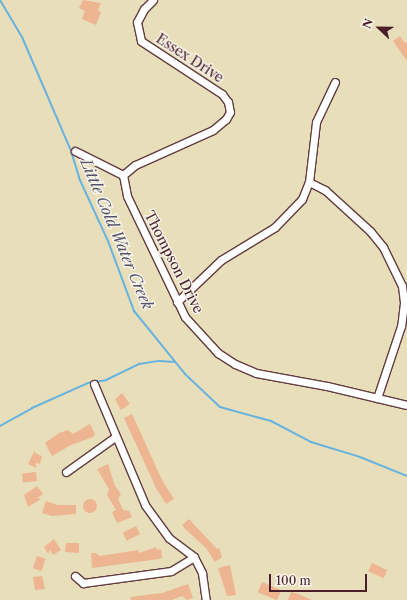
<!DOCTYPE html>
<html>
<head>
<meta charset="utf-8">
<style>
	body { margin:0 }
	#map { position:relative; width:407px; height:600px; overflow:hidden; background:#e9deba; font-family:"Libre Caslon Text",serif }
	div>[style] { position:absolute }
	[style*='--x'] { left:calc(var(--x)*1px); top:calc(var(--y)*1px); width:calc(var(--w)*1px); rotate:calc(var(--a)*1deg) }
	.stream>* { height:2px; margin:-1px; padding:0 1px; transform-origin:1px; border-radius:1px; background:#67b3e0 }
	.building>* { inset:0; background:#edb592; transform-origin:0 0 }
	.round { border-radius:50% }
	.roads { filter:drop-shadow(1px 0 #623c40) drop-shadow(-1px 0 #623c40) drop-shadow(0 1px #623c40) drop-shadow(0 -1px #623c40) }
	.minor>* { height:7px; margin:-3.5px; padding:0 3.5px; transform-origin:3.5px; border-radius:3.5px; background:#fff }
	span { translate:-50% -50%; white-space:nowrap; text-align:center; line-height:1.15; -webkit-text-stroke:3px #f7f3e8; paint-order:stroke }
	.street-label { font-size:14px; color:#4a1f2b }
	.water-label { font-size:15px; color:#54536a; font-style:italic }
	.north { position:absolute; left:359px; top:8px; width:40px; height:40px; -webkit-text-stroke:3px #f7f3e8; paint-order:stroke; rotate:292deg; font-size:11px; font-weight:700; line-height:16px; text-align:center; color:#4a1f2b }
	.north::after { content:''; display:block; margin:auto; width:14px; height:18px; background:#4a1f2b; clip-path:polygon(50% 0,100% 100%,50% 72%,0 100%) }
	.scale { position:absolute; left:269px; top:574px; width:98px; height:18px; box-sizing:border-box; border:2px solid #4a1f2b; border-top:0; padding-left:5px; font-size:12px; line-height:14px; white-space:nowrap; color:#4a1f2b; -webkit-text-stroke:3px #f7f3e8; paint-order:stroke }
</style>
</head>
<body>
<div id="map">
	<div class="stream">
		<div style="--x:0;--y:0;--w:43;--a:59.3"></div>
		<div style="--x:22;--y:37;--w:124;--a:66.7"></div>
		<div style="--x:71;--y:151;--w:28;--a:73"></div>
		<div style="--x:79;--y:178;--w:69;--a:65.3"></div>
		<div style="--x:108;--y:241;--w:75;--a:69.6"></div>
		<div style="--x:134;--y:311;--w:81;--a:51"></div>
		<div style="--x:185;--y:374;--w:48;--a:43.3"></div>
		<div style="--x:220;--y:407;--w:53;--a:15.4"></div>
		<div style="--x:271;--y:421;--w:45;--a:27.7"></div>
		<div style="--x:311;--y:442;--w:51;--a:17"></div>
		<div style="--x:360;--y:457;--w:51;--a:22"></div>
		<div style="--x:0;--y:426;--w:37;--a:-29"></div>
		<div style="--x:32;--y:408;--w:61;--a:-24.1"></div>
		<div style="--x:88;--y:383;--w:18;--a:-9"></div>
		<div style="--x:106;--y:380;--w:37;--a:-26"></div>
		<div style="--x:139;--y:364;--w:20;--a:-9"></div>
		<div style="--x:159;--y:361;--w:16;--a:4"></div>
	</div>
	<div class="building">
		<div style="clip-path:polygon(83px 0,101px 3px,98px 10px,101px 12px,96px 25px,82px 19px,85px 11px,79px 8px)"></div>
		<div style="clip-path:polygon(400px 36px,405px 43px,407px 42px,407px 61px,393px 41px)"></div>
		<div style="clip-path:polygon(122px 393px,130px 404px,121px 410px,115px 399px)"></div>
		<div style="clip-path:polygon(132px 414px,163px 482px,174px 499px,166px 504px,156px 488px,124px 418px)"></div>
		<div style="clip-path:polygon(90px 424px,95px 434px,93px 437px,71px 445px,52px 456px,45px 443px,59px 433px,68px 430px,73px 434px)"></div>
		<div style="clip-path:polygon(35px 450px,35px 453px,42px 456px,40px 464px,36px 463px,36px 468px,28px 464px)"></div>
		<div style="clip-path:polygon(108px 464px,115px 486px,121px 494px,118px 499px,123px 510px,129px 511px,132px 517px,117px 523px,112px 512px,116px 510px,107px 495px,109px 489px,97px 469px)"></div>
		<div style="left:36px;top:472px;width:9px;height:14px;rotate:84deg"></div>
		<div style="clip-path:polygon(37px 486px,43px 494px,37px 498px,41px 499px,28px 507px,24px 495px)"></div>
		<div class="round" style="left:83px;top:499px;width:14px;height:14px"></div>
		<div style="clip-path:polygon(46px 501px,58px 505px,76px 505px,76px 514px,52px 516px,42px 513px)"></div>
		<div style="clip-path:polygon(189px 519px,217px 549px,219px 548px,222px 557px,215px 562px,206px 548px,185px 529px,182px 525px)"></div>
		<div style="left:136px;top:526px;width:9px;height:15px;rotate:63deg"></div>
		<div style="clip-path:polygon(54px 539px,61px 550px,53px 555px,50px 550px,48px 554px,44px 547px)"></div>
		<div style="clip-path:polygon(66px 543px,79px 543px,79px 553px,65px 552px)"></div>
		<div style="clip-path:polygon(156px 547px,157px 550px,161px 549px,162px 558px,159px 559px,92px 568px,91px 553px,96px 553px,100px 556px,138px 550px,139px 553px)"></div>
		<div style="left:37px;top:556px;width:9px;height:13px;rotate:18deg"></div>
		<div style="left:372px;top:563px;width:17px;height:9px;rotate:25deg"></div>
		<div style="clip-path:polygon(230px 565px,236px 595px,227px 596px,218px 568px)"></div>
		<div style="clip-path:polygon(42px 576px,45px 589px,35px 590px,33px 577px)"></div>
		<div style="left:262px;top:582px;width:21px;height:11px;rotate:23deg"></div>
		<div style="clip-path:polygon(188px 584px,193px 598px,187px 600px,182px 596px,172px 600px,131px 600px,130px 597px,162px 593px)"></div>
		<div style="clip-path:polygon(291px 592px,298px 594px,312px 600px,288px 600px)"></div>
	</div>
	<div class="roads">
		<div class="minor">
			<div style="--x:153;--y:0;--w:13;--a:135"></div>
			<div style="--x:144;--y:9;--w:15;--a:118"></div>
			<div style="--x:137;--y:22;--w:19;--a:78"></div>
			<div style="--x:141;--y:41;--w:97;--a:33.2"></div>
			<div style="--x:222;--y:94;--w:10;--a:53"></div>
			<div style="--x:228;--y:102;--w:10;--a:79"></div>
			<div style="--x:230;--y:112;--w:8;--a:120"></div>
			<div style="--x:226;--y:119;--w:17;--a:140"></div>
			<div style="--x:213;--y:130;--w:85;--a:155.8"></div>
			<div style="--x:135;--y:165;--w:16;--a:140"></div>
			<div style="--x:123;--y:175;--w:21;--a:79"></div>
			<div style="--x:127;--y:196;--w:134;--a:64.4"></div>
			<div style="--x:185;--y:317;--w:49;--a:47.5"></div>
			<div style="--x:218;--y:353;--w:20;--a:33"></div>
			<div style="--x:235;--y:364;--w:23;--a:23"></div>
			<div style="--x:256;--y:373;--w:72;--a:10.4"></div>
			<div style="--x:327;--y:386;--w:82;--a:13.4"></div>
			<div style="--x:75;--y:151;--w:54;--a:26.6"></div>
			<div style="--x:309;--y:182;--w:18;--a:27"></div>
			<div style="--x:325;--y:190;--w:61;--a:42.3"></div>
			<div style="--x:370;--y:231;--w:21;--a:51"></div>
			<div style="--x:383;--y:247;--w:43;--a:64"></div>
			<div style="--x:402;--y:286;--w:17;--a:83"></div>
			<div style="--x:404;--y:303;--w:23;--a:97"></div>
			<div style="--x:401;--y:326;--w:76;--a:108.4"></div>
			<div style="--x:177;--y:302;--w:61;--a:-43.7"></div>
			<div style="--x:221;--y:260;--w:63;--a:-31.4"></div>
			<div style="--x:275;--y:227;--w:39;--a:-46"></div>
			<div style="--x:302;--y:199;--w:18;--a:-68"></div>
			<div style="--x:309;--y:182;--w:60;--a:-83.3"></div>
			<div style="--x:316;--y:122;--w:44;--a:-64.6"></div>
			<div style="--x:94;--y:384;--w:131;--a:67.1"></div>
			<div style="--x:145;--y:505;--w:41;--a:54"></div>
			<div style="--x:169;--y:538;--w:31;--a:37"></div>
			<div style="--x:194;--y:557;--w:18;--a:63"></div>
			<div style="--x:202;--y:573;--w:27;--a:82"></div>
			<div style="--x:66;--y:472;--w:60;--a:-35.5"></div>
			<div style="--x:75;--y:576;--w:11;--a:41"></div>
			<div style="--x:83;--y:583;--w:89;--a:-7.8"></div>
			<div style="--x:171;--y:571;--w:27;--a:-31"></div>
		</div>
	</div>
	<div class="street-label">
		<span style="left:190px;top:58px;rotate:33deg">Essex Drive</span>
		<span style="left:174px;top:262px;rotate:63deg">Thompson Drive</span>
	</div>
	<div class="water-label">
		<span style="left:117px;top:234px;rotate:67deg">Little Cold Water Creek</span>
	</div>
	<div class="north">N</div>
	<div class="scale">100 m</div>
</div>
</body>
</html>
